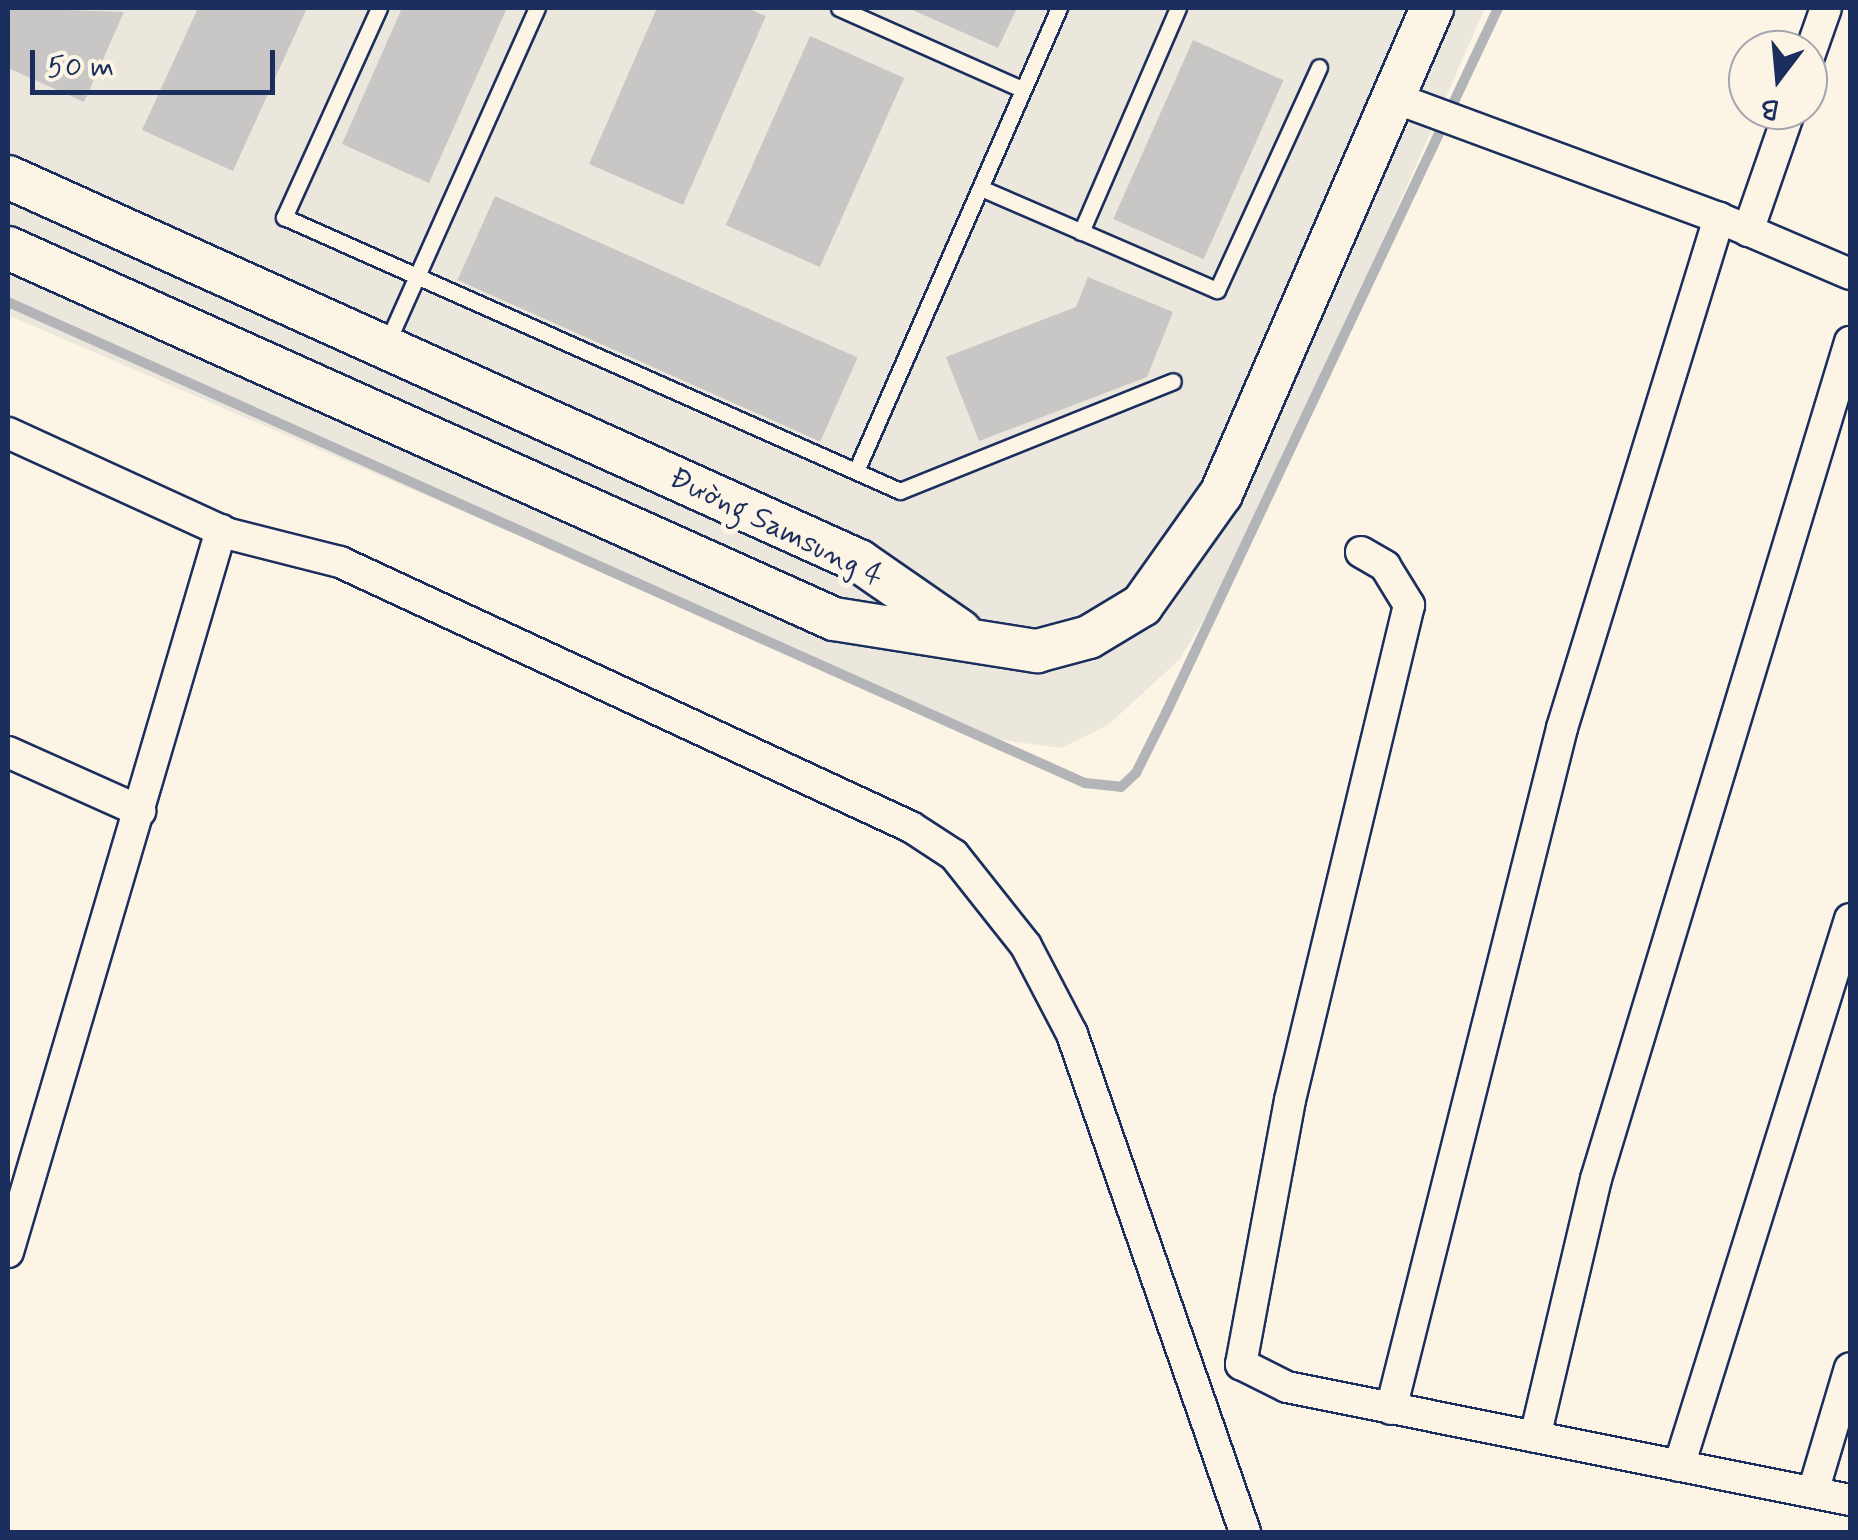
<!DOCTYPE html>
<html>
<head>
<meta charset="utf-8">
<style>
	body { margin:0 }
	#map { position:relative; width:1858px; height:1540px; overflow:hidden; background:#fcf5e5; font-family:Mynerve,sans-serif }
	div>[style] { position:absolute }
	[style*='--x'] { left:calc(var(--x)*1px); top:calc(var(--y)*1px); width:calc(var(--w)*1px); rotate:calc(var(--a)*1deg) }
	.built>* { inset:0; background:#ece7dc }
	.stream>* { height:10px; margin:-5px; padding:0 5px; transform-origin:5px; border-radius:5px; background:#b2b4b8 }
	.building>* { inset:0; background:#c8c7c6; transform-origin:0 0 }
	.roads { filter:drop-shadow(2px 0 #1b2f5e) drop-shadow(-2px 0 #1b2f5e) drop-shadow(0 2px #1b2f5e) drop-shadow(0 -2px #1b2f5e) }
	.service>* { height:15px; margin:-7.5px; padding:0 7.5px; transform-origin:7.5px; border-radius:7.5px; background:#fcf5e5 }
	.minor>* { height:30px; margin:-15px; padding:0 15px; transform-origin:15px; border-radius:15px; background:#fcf5e5 }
	.secondary>* { height:42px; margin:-21px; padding:0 21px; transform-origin:21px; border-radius:21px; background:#fcf5e5 }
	span { translate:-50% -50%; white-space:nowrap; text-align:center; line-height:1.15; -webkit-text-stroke:10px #fcf5e5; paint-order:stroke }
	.street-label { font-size:30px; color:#1b2f5e }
	.frame { position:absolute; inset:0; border:10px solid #1b2f5e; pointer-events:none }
	.north { position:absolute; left:1728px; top:30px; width:100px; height:100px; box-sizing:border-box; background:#fcf5e5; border:2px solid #a2a6af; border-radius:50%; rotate:196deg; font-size:28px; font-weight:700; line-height:40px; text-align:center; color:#1b2f5e }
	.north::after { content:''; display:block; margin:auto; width:35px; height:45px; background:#1b2f5e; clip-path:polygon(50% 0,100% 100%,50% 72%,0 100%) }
	.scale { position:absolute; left:30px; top:50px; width:245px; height:45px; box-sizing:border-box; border:5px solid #1b2f5e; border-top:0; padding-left:12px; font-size:30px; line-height:35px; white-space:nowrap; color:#1b2f5e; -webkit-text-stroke:8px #fcf5e5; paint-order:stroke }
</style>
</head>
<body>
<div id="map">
	<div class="built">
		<div style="clip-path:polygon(8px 8px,1485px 8px,1251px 541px,1180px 659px,1108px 725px,1061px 748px,987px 738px,8px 315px)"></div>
	</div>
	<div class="stream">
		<div style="--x:8;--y:302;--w:1180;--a:24.07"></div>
		<div style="--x:1085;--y:783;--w:36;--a:6"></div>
		<div style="--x:1121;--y:787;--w:21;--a:-43"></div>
		<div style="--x:1136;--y:773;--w:67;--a:-63.4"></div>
		<div style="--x:1166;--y:713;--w:779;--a:-64.78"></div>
	</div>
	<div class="building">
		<div style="clip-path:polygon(8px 8px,124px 12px,84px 102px,8px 68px)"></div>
		<div style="clip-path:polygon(198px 8px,307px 8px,233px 171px,142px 130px)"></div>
		<div style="clip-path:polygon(402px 8px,507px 8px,429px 183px,342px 144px)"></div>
		<div style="clip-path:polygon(657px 8px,747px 8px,766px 16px,683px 205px,589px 164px)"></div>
		<div style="clip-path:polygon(908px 8px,1017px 8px,998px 48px)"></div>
		<div style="left:810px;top:36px;width:103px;height:207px;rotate:24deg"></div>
		<div style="left:1193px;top:40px;width:99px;height:196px;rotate:24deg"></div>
		<div style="left:495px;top:196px;width:397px;height:92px;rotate:24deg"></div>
		<div style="clip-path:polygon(1088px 277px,1173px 312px,1147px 377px,979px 441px,946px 357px,1076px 307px)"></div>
	</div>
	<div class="roads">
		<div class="service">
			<div style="--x:379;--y:8;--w:230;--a:114.4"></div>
			<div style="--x:284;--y:217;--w:674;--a:23.98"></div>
			<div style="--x:900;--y:491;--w:294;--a:-21.9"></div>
			<div style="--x:839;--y:8;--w:200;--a:23.9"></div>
			<div style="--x:981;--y:188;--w:257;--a:23.4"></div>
			<div style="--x:1217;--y:290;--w:245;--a:-65.4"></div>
			<div style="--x:1081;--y:232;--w:244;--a:-66.6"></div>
			<div style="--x:387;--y:343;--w:367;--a:-65.9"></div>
			<div style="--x:856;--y:471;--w:506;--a:-66.33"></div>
		</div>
		<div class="minor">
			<div style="--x:1808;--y:59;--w:54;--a:-70.6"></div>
			<div style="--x:1392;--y:97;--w:349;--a:20.3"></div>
			<div style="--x:1719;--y:218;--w:142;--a:23.1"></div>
			<div style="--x:1748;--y:231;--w:128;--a:-70.9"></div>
			<div style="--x:8;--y:433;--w:243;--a:24.6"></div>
			<div style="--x:229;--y:534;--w:114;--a:14.2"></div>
			<div style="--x:340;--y:562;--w:629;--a:24.9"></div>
			<div style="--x:911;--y:827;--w:51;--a:33.1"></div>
			<div style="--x:954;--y:855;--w:116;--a:51.6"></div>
			<div style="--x:1026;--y:946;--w:99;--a:62.4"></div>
			<div style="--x:1072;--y:1034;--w:527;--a:70.84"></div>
			<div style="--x:1361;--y:552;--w:28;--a:30"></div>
			<div style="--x:1385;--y:566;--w:46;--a:58.4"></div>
			<div style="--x:1409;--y:605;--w:509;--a:103.52"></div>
			<div style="--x:1290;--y:1100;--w:269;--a:100.5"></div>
			<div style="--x:1241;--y:1364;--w:51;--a:26.6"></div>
			<div style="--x:1287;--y:1387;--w:574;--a:11.35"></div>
			<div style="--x:8;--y:752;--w:145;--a:24.1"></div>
			<div style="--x:8;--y:1252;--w:753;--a:-73.56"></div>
			<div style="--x:1391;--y:1409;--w:702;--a:-75.9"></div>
			<div style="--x:1562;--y:728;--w:534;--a:-72.89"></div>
			<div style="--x:1535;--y:1437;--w:265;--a:-76.7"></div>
			<div style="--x:1596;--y:1179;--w:875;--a:-73.12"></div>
			<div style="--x:1679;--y:1466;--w:573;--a:-72.64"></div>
			<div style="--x:1813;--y:1492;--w:129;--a:-73.4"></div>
		</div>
		<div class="secondary">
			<div style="--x:8;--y:177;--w:934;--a:24.29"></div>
			<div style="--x:859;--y:561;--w:123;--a:34.7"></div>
			<div style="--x:8;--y:248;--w:905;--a:24.19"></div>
			<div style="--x:834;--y:619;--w:206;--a:9"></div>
			<div style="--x:1037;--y:651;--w:54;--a:-15.1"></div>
			<div style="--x:1089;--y:637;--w:62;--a:-31.1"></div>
			<div style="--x:1142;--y:605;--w:136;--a:-54.6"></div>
			<div style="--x:1221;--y:494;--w:530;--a:-66.53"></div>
		</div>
	</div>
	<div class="street-label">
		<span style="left:776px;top:528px;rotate:26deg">Đường Samsung 4</span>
	</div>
	<div class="frame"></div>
	<div class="north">B</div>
	<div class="scale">50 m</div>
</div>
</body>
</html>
